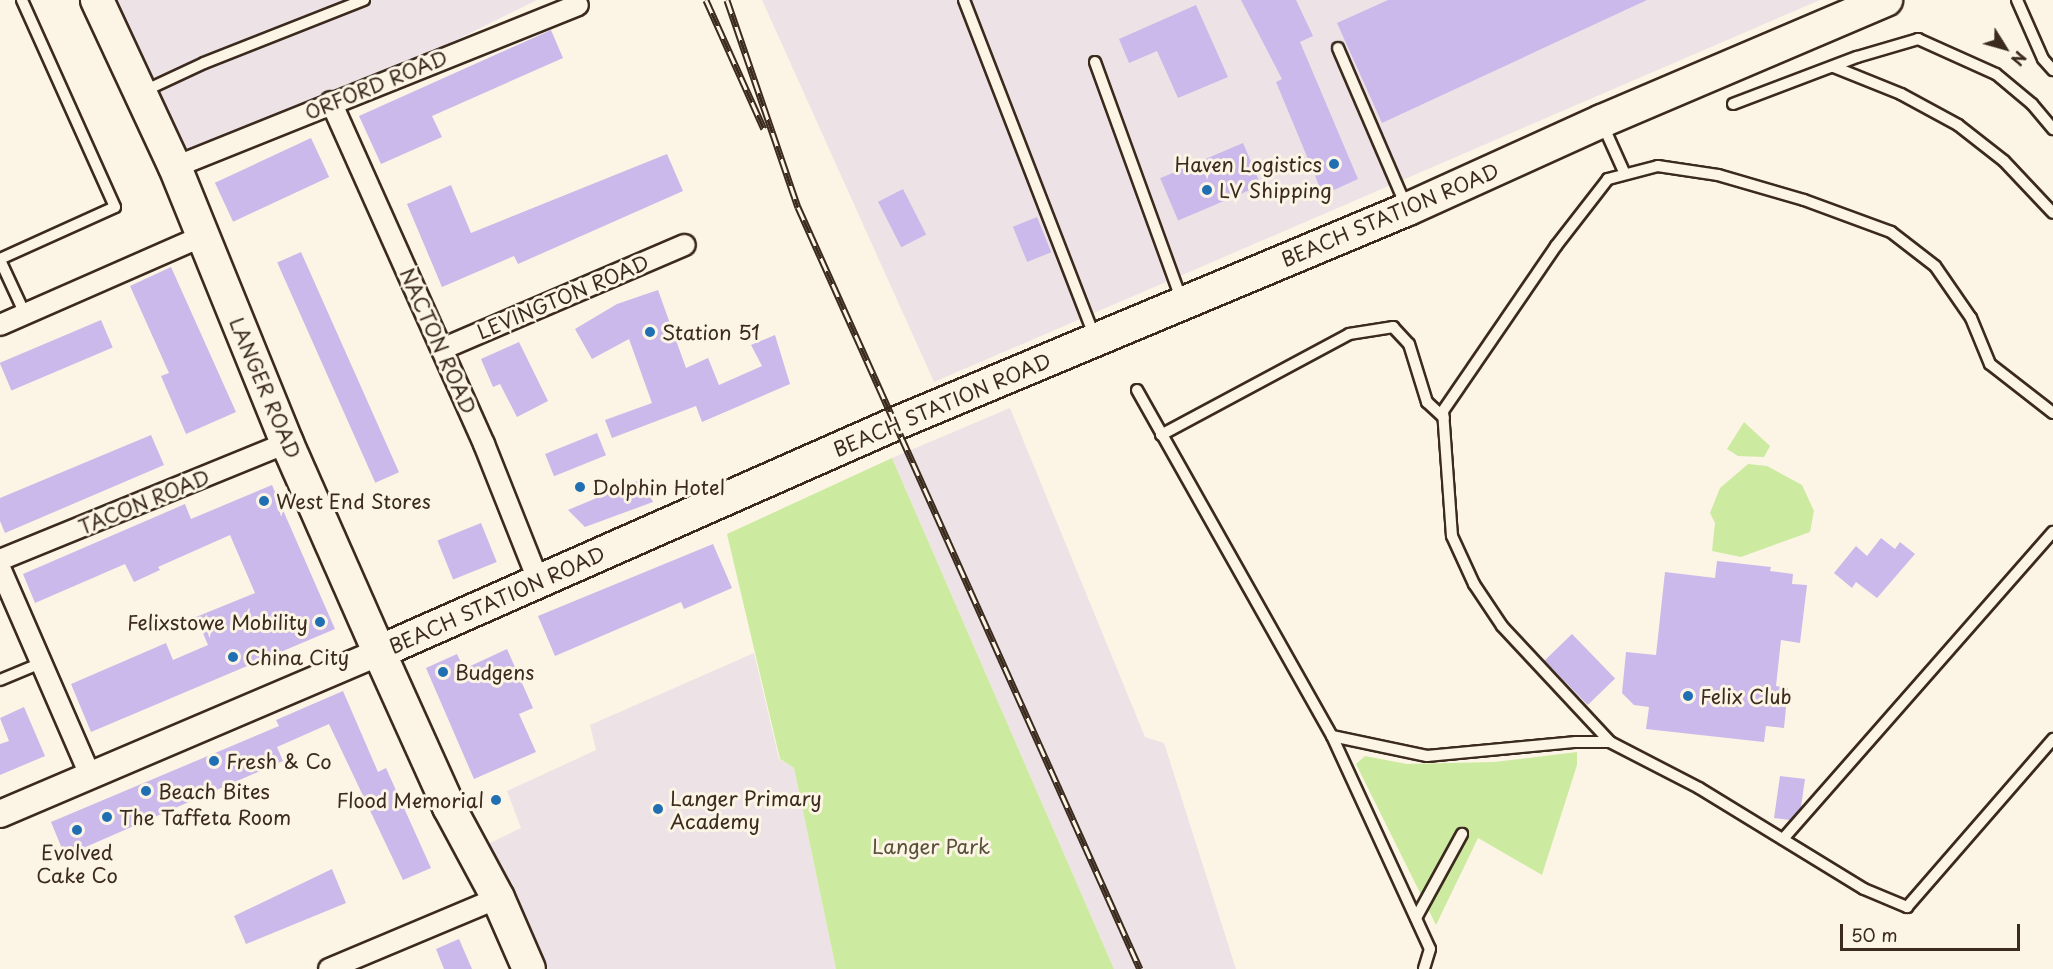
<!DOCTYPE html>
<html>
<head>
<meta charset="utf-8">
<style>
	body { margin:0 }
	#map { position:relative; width:2053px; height:969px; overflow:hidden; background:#fcf5e5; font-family:"Playpen Sans",sans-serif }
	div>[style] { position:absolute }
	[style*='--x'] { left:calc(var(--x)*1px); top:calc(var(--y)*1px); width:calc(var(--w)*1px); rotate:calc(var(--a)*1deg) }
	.built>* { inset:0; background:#ede3e6 }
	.green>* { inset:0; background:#cdeaa1 }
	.building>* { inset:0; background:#cab9ea; transform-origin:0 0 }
	.roads { filter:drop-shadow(2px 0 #3b2a1e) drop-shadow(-2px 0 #3b2a1e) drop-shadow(0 2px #3b2a1e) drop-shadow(0 -2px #3b2a1e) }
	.service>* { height:10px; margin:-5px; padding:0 5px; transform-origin:5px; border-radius:5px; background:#fcf5e5 }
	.minor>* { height:20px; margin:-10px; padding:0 10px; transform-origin:10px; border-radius:10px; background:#fcf5e5 }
	.tertiary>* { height:26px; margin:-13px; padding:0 13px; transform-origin:13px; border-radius:13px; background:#fcf5e5 }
	.primary>* { height:32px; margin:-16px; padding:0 16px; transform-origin:16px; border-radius:16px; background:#fcf5e5 }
	.rail>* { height:7px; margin-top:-3.5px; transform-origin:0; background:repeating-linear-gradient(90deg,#fcf5e5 0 14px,#3b2a1e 0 28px); box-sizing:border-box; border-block:2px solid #3b2a1e }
	.dots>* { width:16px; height:16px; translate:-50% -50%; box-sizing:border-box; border:3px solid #fcf5e5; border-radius:50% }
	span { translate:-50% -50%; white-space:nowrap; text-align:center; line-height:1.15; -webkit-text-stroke:6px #fcf5e5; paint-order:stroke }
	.street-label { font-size:20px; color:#3b2a1e }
	.poi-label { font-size:20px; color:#3b2a1e }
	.right { translate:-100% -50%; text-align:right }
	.left { translate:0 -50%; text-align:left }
	.park-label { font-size:20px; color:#585038 }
	.north { position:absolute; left:1975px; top:18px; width:60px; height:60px; -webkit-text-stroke:4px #fcf5e5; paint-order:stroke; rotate:127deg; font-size:16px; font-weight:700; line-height:24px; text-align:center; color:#3b2a1e }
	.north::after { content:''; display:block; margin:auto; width:21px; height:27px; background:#3b2a1e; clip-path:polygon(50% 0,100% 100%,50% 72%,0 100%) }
	.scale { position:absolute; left:1840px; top:924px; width:180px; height:27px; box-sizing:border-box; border:3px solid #3b2a1e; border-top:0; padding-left:8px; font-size:18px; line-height:21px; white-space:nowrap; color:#3b2a1e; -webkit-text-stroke:4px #fcf5e5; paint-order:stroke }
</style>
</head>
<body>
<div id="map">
	<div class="built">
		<div style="clip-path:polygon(97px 0,537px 0,331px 102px,175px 167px)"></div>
		<div style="clip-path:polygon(762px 0,1820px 0,934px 382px)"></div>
		<div style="clip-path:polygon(1010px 408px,1145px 737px,1164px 743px,1236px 969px,1114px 969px,892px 458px)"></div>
		<div style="clip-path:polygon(754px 653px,779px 759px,794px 768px,836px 969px,545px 969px,488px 844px,521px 828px,507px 791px,596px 750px,590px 725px)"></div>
	</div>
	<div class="green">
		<div style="clip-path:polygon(1744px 422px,1770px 446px,1764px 457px,1738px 456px,1727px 449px)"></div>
		<div style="clip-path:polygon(892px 458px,1114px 969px,836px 969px,794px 768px,780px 759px,727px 534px)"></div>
		<div style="clip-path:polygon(1748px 464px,1767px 466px,1802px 485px,1814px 511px,1810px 532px,1741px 557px,1712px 551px,1715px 523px,1710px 513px,1720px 488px)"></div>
		<div style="clip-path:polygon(1577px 752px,1577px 765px,1542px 875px,1478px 838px,1436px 925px,1356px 764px,1365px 756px,1407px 764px,1494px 762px)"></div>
	</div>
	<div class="building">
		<div style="clip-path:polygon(1241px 0,1296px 0,1313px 36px,1300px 42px,1358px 179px,1323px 195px,1276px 82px,1282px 79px)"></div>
		<div style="clip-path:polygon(1388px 0,1647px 0,1382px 123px,1337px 23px)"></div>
		<div style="clip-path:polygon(1196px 5px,1228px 77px,1178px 98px,1157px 51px,1129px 63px,1119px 39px)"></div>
		<div style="clip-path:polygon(551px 30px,563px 58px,432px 116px,442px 137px,381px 164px,359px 116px)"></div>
		<div style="left:311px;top:138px;width:43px;height:106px;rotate:65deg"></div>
		<div style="left:1243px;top:143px;width:46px;height:90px;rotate:67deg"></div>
		<div style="clip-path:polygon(667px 154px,683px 191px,518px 264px,514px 256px,442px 287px,407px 204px,451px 185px,471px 233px)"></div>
		<div style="left:903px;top:189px;width:51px;height:28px;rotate:63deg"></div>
		<div style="left:1037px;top:217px;width:38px;height:26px;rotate:68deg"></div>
		<div style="left:301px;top:252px;width:241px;height:26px;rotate:66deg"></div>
		<div style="clip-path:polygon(171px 267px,236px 412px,186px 434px,161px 376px,169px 373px,130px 286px)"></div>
		<div style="clip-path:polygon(658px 290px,686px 368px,708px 358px,719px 385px,762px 366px,751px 345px,775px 335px,790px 384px,702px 422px,696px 406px,612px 438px,605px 420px,652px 403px,629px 339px,592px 359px,575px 329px,617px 304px)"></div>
		<div style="left:101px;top:320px;width:30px;height:110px;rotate:67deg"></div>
		<div style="clip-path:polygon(519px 342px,548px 401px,517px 417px,500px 384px,493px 387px,481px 359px)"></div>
		<div style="left:597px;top:433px;width:24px;height:56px;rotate:68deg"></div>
		<div style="clip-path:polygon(151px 435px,164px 465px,5px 533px,0 521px,0 498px)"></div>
		<div style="clip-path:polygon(642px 479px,653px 502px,585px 527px,568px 510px)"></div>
		<div style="clip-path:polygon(272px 485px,335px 629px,91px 732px,71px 684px,166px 643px,173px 660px,208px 645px,196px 617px,255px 593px,230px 535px,158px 567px,160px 570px,134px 582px,125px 564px,35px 603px,23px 574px,185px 504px,191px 519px)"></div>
		<div style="left:481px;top:523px;width:42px;height:47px;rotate:68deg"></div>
		<div style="clip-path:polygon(1881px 538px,1895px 549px,1900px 542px,1915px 554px,1877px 598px,1856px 582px,1852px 588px,1834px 573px,1856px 546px,1867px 556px)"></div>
		<div style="clip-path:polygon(713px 544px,732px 588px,684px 609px,681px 602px,555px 656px,538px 616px)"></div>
		<div style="clip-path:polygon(1717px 561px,1771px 567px,1770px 571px,1793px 574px,1792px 584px,1807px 585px,1800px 643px,1781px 640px,1776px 686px,1788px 688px,1784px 728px,1766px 726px,1764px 742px,1646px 729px,1649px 707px,1634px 705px,1622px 693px,1626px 652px,1656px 655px,1665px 572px,1715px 578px)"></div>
		<div style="left:1572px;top:634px;width:62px;height:38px;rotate:46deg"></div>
		<div style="clip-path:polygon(507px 649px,533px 708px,519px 714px,536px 752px,474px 779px,426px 668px,457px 654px,464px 669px)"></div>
		<div style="clip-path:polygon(343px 691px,378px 772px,386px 768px,431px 868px,403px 880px,329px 724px,277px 747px,283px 761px,65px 856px,51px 822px,279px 726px,276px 720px)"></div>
		<div style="clip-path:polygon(24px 707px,45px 756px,0 775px,0 744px,9px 741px,0 718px)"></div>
		<div style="clip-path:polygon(1780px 776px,1805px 779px,1801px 807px,1790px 820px,1774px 818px)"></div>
		<div style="clip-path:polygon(332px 869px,346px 903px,246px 944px,234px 916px)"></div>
		<div style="clip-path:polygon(459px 939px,472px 969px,444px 969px,436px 949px)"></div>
	</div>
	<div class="roads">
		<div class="service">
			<div style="--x:964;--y:0;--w:362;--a:68.8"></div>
			<div style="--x:2017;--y:0;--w:64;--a:66.2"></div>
			<div style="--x:2043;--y:59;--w:15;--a:48"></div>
			<div style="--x:1338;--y:48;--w:172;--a:66.7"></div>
			<div style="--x:1095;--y:62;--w:254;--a:70"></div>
			<div style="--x:1834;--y:67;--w:72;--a:21.9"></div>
			<div style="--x:1901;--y:94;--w:65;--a:28.5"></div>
			<div style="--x:1958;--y:125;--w:58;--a:38"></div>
			<div style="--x:2004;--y:161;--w:71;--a:46.7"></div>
			<div style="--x:142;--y:92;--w:68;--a:-25.1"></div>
			<div style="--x:204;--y:63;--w:172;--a:-21.5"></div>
			<div style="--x:1733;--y:104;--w:133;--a:-20.8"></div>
			<div style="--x:1857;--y:57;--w:64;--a:-16.4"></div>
			<div style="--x:1918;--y:39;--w:85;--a:24.2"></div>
			<div style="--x:1996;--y:74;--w:47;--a:39.8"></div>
			<div style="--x:2032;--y:104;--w:33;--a:50"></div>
			<div style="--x:1602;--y:123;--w:54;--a:65.8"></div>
			<div style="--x:0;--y:259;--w:126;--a:-24.3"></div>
			<div style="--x:115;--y:207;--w:227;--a:-114.2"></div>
			<div style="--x:0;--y:260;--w:60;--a:65.2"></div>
			<div style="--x:1137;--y:390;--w:397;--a:60.6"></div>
			<div style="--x:1332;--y:736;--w:234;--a:65.3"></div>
			<div style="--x:1430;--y:949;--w:21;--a:107"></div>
			<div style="--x:2053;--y:413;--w:80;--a:-142.1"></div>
			<div style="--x:1990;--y:364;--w:50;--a:-112.4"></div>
			<div style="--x:1971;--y:318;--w:63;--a:-124.7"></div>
			<div style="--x:1935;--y:266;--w:56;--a:-142.3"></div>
			<div style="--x:1891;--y:232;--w:93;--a:-159.8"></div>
			<div style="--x:1804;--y:200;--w:90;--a:-163.8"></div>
			<div style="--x:1718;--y:175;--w:61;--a:-171.5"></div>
			<div style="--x:1658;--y:166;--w:52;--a:165.4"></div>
			<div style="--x:1608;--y:179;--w:85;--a:127.8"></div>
			<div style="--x:1556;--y:246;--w:200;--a:124.4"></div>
			<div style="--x:1443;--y:411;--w:125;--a:85.9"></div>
			<div style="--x:1452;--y:536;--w:53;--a:65.4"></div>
			<div style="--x:1474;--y:584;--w:50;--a:56.3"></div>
			<div style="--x:1502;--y:626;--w:158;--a:47"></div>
			<div style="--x:1610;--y:742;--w:100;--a:27.3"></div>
			<div style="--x:1699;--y:788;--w:193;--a:31.5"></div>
			<div style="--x:1864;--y:889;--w:47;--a:22.7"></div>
			<div style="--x:1907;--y:907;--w:223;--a:-49"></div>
			<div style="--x:1161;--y:435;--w:213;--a:-28.2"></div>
			<div style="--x:1349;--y:334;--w:45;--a:-9"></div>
			<div style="--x:1393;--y:327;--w:23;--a:47"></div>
			<div style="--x:1409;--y:344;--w:61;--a:72.8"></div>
			<div style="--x:1427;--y:402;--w:23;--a:43"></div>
			<div style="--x:0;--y:680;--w:44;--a:-22.5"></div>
			<div style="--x:1332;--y:736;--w:97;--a:11.9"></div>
			<div style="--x:1427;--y:756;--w:150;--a:-5.4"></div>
			<div style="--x:1576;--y:742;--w:34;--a:0"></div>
			<div style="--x:1783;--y:839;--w:409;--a:-48.7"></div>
			<div style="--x:1416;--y:918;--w:96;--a:-61.3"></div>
		</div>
		<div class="minor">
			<div style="--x:331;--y:102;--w:375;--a:65.9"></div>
			<div style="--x:484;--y:444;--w:149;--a:68.3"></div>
			<div style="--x:175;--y:167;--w:434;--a:-21.9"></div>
			<div style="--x:0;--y:325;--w:222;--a:-23.7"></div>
			<div style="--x:442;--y:349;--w:264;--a:-23.2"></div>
			<div style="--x:0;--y:560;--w:310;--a:-22.2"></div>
			<div style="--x:0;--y:568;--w:226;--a:66.5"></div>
			<div style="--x:329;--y:969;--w:183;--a:-22.8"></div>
		</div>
		<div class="tertiary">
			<div style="--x:0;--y:814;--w:412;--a:-23.1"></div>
		</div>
		<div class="primary">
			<div style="--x:97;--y:0;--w:184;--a:65"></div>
			<div style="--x:175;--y:167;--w:298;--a:67.9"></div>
			<div style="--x:287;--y:443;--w:228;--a:66.2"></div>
			<div style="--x:379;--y:652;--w:170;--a:65.7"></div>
			<div style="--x:449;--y:807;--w:103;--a:61.7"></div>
			<div style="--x:498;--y:898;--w:77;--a:66.4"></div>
			<div style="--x:379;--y:652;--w:566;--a:-23.85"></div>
			<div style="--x:897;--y:423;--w:554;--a:-22.72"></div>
			<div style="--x:1408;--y:209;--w:213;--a:-24.4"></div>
			<div style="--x:1602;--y:121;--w:309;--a:-23.1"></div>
		</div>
	</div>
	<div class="rail">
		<div style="--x:706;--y:0;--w:141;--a:65.8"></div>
		<div style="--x:727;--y:0;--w:219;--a:71.1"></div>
		<div style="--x:798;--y:207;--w:835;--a:65.83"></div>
	</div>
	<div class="dots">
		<div style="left:1334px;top:164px;background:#1f6fb2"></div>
		<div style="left:1207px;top:190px;background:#1f6fb2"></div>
		<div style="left:650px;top:332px;background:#1f6fb2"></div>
		<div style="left:580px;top:487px;background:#1f6fb2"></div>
		<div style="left:264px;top:501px;background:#1f6fb2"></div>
		<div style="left:320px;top:622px;background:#1f6fb2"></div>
		<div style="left:233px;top:657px;background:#1f6fb2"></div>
		<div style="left:443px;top:672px;background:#1f6fb2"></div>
		<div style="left:1688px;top:696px;background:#1f6fb2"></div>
		<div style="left:214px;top:761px;background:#1f6fb2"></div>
		<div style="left:146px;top:791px;background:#1f6fb2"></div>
		<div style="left:496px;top:800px;background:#1f6fb2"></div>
		<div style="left:658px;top:809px;background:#1f6fb2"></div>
		<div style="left:107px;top:817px;background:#1f6fb2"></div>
		<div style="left:77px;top:830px;background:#1f6fb2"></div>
	</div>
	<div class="street-label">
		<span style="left:376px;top:85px;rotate:-22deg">ORFORD ROAD</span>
		<span style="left:1390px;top:215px;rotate:-23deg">BEACH STATION ROAD</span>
		<span style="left:563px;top:297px;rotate:-23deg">LEVINGTON ROAD</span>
		<span style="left:438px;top:341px;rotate:66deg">NACTON ROAD</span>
		<span style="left:265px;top:388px;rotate:67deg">LANGER ROAD</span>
		<span style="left:942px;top:405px;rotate:-23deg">BEACH STATION ROAD</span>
		<span style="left:144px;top:502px;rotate:-22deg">TACON ROAD</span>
		<span style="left:497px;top:600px;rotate:-24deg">BEACH STATION ROAD</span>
	</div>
	<div class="poi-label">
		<span class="right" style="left:1322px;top:164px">Haven Logistics</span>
		<span class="left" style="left:1219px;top:190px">LV Shipping</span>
		<span class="left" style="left:662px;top:332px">Station 51</span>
		<span class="left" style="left:592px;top:487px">Dolphin Hotel</span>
		<span class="left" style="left:276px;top:501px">West End Stores</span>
		<span class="right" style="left:308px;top:622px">Felixstowe Mobility</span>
		<span class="left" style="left:245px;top:657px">China City</span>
		<span class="left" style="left:455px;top:672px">Budgens</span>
		<span class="left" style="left:1700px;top:696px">Felix Club</span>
		<span class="left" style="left:226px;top:761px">Fresh &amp; Co</span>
		<span class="left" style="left:158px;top:791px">Beach Bites</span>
		<span class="left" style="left:670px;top:810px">Langer Primary<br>Academy</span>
		<span class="right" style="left:484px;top:800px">Flood Memorial</span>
		<span class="left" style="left:119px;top:817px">The Taffeta Room</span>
		<span style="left:77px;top:864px">Evolved<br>Cake Co</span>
	</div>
	<div class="park-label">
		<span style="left:931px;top:846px">Langer Park</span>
	</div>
	<div class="north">N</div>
	<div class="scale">50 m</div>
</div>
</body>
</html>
